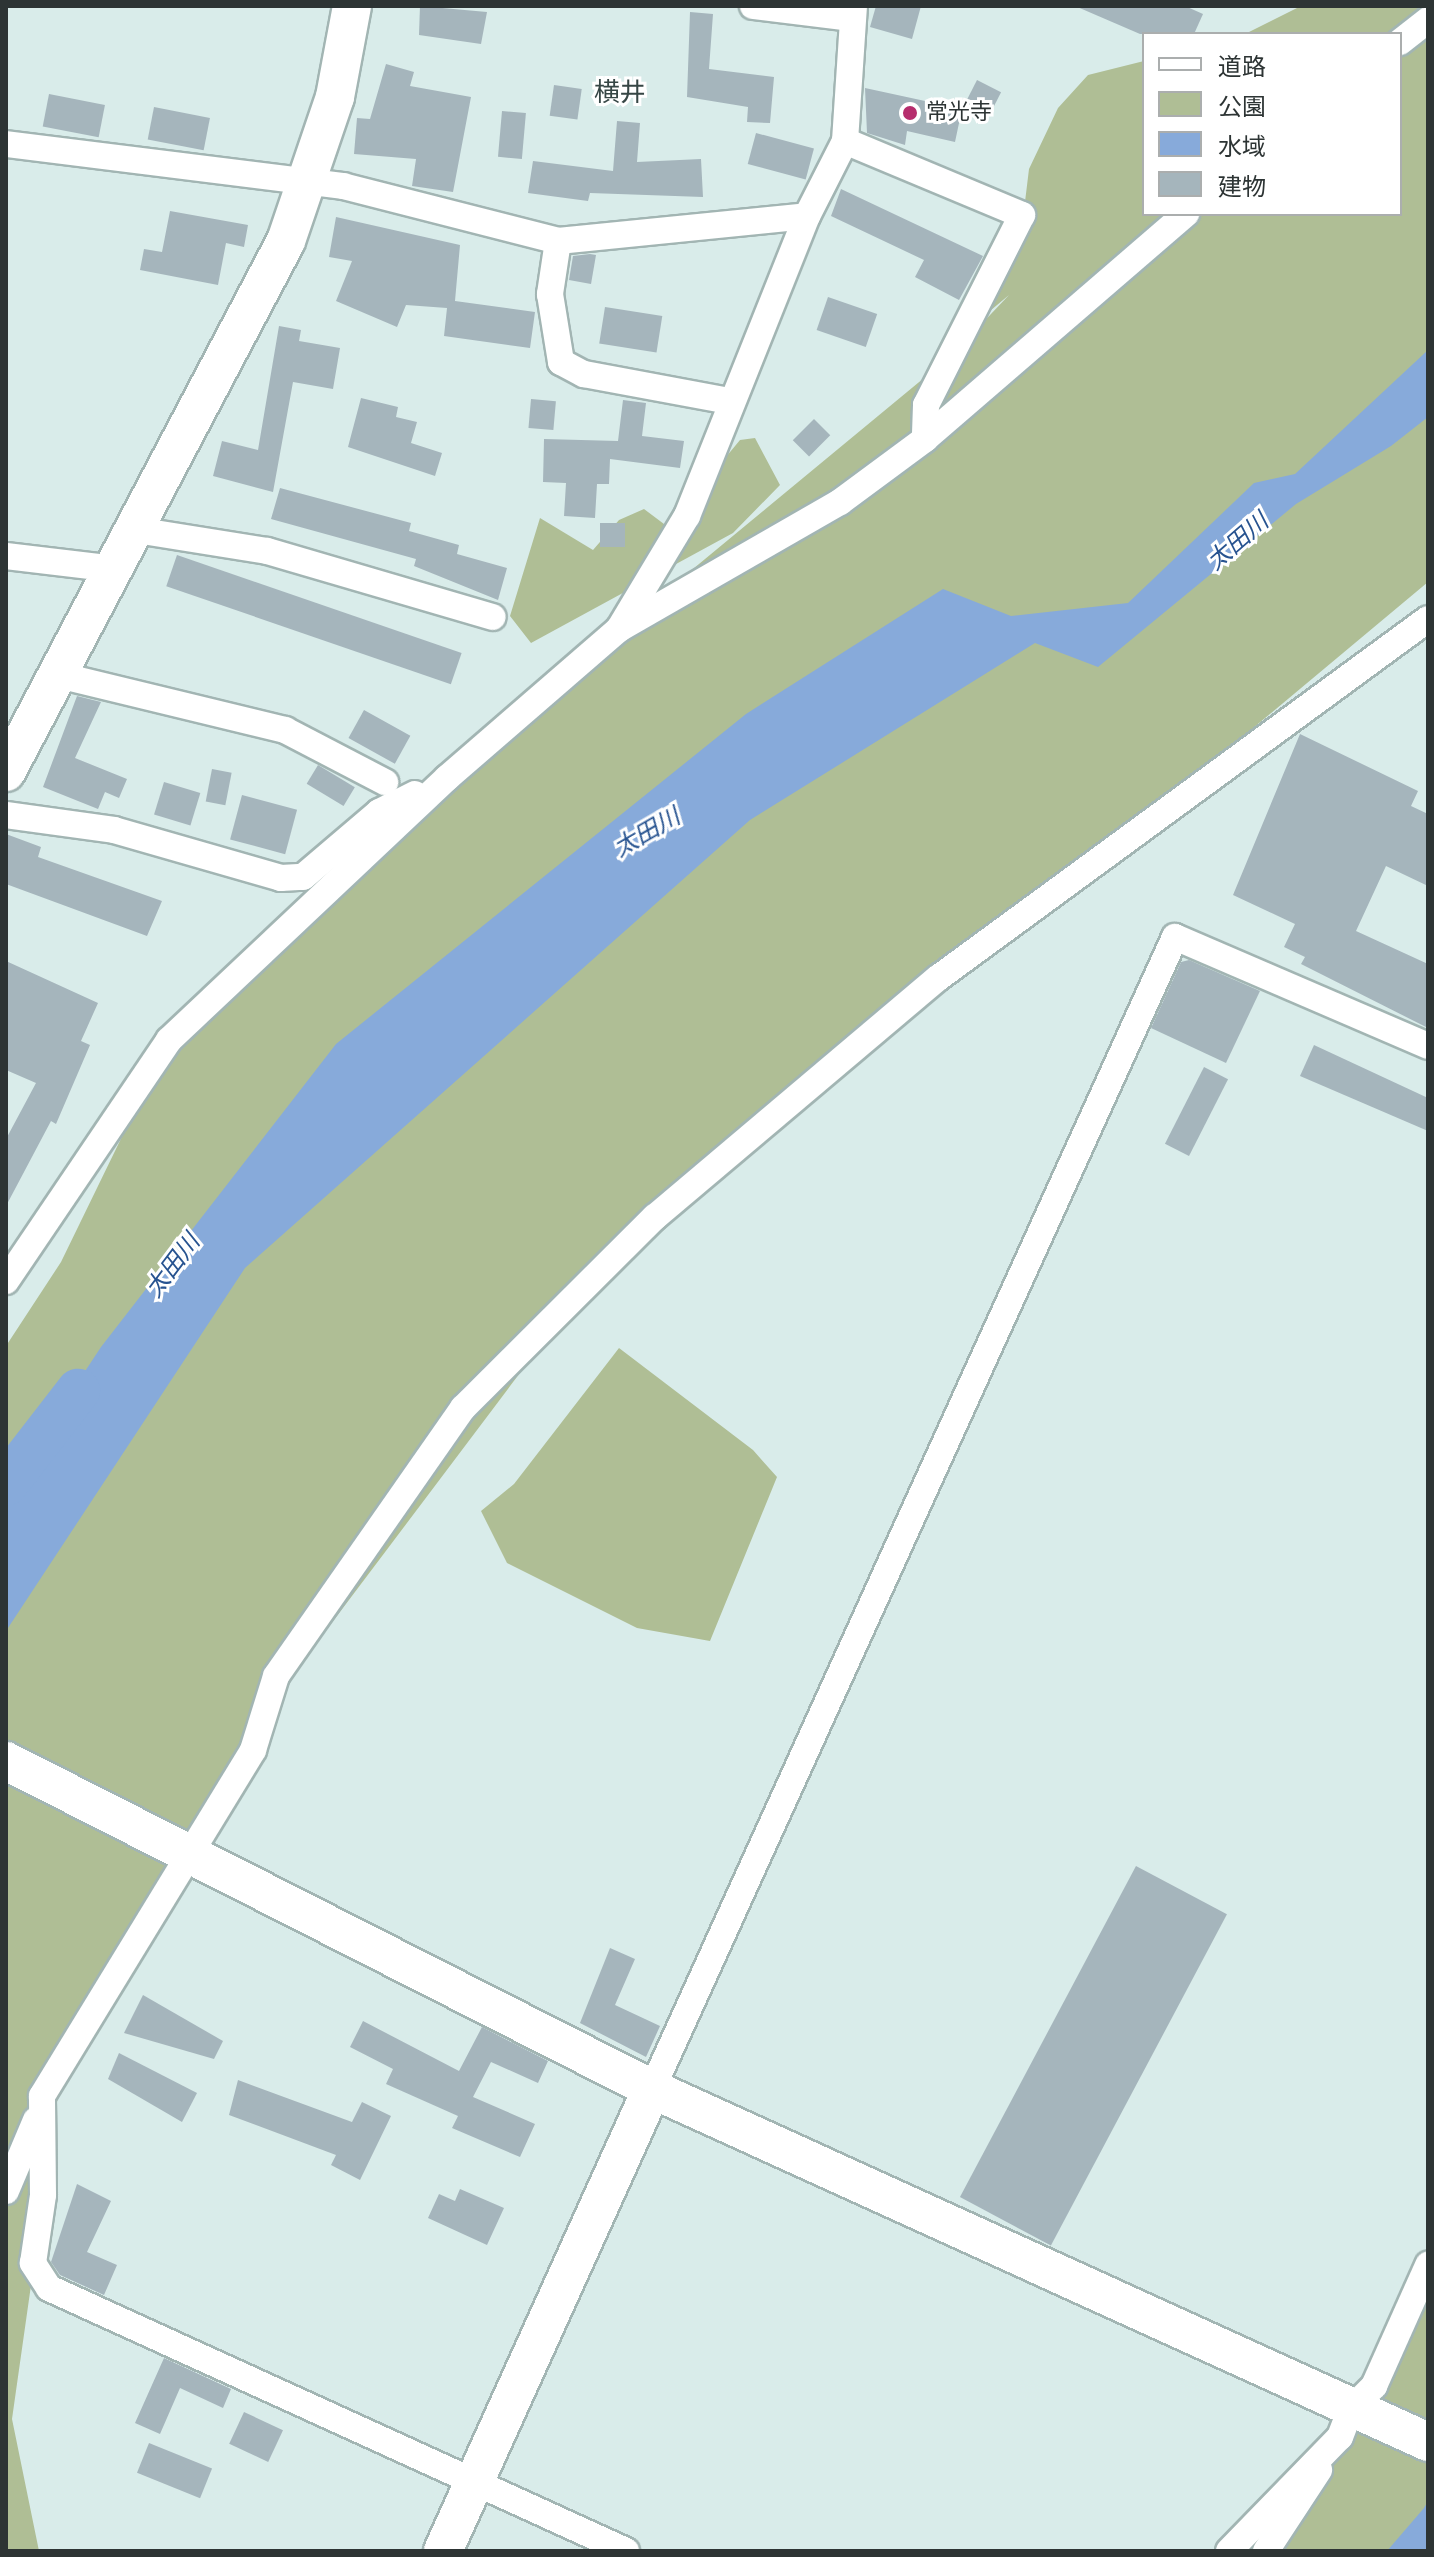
<!DOCTYPE html>
<html>
<head>
<meta charset="utf-8">
<style>
	body { margin:0 }
	#map { position:relative; width:1434px; height:2557px; overflow:hidden; background:#d9ecea; font-family:"Varela Round","Noto Sans JP",sans-serif }
	div>[style] { position:absolute }
	[style*='--x'] { left:calc(var(--x)*1px); top:calc(var(--y)*1px); width:calc(var(--w)*1px); rotate:calc(var(--a)*1deg) }
	.green>* { inset:0; background:#afbe95 }
	.water>* { inset:0; background:#87aada }
	.river>* { height:44px; margin:-22px; padding:0 22px; transform-origin:22px; border-radius:22px; background:#87aada }
	.building>* { inset:0; background:#a5b5bc; transform-origin:0 0 }
	.roads { filter:drop-shadow(2px 0 #a2b5b3) drop-shadow(-2px 0 #a2b5b3) drop-shadow(0 2px #a2b5b3) drop-shadow(0 -2px #a2b5b3) }
	.street>* { height:26px; margin:-13px; padding:0 13px; transform-origin:13px; border-radius:13px; background:#fff }
	.secondary>* { height:38px; margin:-19px; padding:0 19px; transform-origin:19px; border-radius:19px; background:#fff }
	.dots>* { width:22px; height:22px; translate:-50% -50%; box-sizing:border-box; border:4px solid #fff; border-radius:50% }
	span { translate:-50% -50%; white-space:nowrap; text-align:center; line-height:1.15; -webkit-text-stroke:6px #fff; paint-order:stroke }
	.poi-label { font-size:22px; color:#2d3434 }
	.left { translate:0 -50%; text-align:left }
	.water-label { font-size:24px; color:#275390; font-style:italic }
	.quarter-label { font-size:26px; color:#364645 }
	.frame { position:absolute; inset:0; border:8px solid #2d3434; pointer-events:none }
	.legend { position:absolute; left:1142px; top:32px; width:260px; height:184px; box-sizing:border-box; background:#fff; border:2px solid #abaeae; margin:0; padding:10px 14px; list-style:none; font-size:24px; color:#2d3434 }
	.legend li { display:flex; align-items:center; gap:16px; height:40px }
	.legend b { width:40px; border:2px solid #abaeae }
</style>
</head>
<body>
<div id="map">
	<div class="green">
		<div style="clip-path:polygon(1301px 6px,1428px 6px,1428px 582px,587px 1284px,248px 1734px,62px 2067px,12px 2419px,39px 2551px,6px 2551px,6px 1346px,61px 1262px,169px 1040px,555px 683px,953px 354px,1009px 295px,966px 331px,1019px 251px,1029px 169px,1058px 108px,1088px 75px,1144px 61px,1144px 214px,1400px 214px,1400px 34px,1245px 34px)"></div>
		<div style="clip-path:polygon(755px 438px,780px 485px,733px 533px,531px 643px,510px 616px,540px 518px,593px 550px,619px 520px,644px 509px,668px 527px,740px 440px)"></div>
		<div style="clip-path:polygon(619px 1348px,753px 1450px,777px 1477px,710px 1641px,637px 1628px,507px 1563px,481px 1511px,514px 1484px)"></div>
		<div style="clip-path:polygon(1428px 2278px,1428px 2551px,1252px 2551px,1351px 2409px)"></div>
	</div>
	<div class="water">
		<div style="clip-path:polygon(1428px 350px,1428px 417px,1391px 446px,1296px 504px,1098px 667px,1035px 643px,750px 820px,245px 1268px,6px 1631px,6px 1491px,101px 1347px,336px 1044px,746px 714px,943px 589px,1011px 616px,1128px 603px,1254px 483px,1295px 474px)"></div>
		<div style="clip-path:polygon(1428px 2501px,1428px 2551px,1387px 2551px,1424px 2508px)"></div>
	</div>
	<div class="river">
		<div style="--x:6;--y:1484;--w:118;--a:-52.3"></div>
	</div>
	<div class="building">
		<div style="clip-path:polygon(420px 6px,487px 12px,481px 44px,419px 35px)"></div>
		<div style="clip-path:polygon(876px 6px,921px 6px,912px 39px,870px 27px)"></div>
		<div style="clip-path:polygon(1075px 6px,1185px 6px,1203px 14px,1194px 34px,1140px 34px)"></div>
		<div style="clip-path:polygon(690px 12px,713px 14px,709px 69px,774px 77px,770px 123px,747px 122px,748px 107px,687px 97px)"></div>
		<div style="clip-path:polygon(386px 64px,414px 72px,410px 86px,471px 97px,453px 192px,412px 186px,416px 159px,354px 154px,357px 118px,370px 119px)"></div>
		<div style="left:977px;top:80px;width:27px;height:26px;rotate:27deg"></div>
		<div style="left:554px;top:85px;width:28px;height:31px;rotate:8deg"></div>
		<div style="clip-path:polygon(865px 88px,962px 109px,955px 142px,907px 131px,905px 145px,867px 133px)"></div>
		<div style="left:49px;top:94px;width:57px;height:33px;rotate:11deg"></div>
		<div style="left:154px;top:107px;width:57px;height:33px;rotate:11deg"></div>
		<div style="left:502px;top:111px;width:24px;height:46px;rotate:5deg"></div>
		<div style="clip-path:polygon(617px 121px,640px 123px,637px 162px,701px 159px,703px 197px,590px 193px,588px 201px,528px 193px,533px 161px,613px 171px)"></div>
		<div style="left:756px;top:133px;width:60px;height:32px;rotate:15deg"></div>
		<div style="clip-path:polygon(841px 189px,983px 256px,959px 300px,915px 277px,924px 260px,831px 216px)"></div>
		<div style="clip-path:polygon(170px 211px,248px 225px,244px 247px,226px 243px,218px 285px,140px 270px,144px 249px,162px 252px)"></div>
		<div style="clip-path:polygon(336px 217px,460px 245px,455px 301px,535px 312px,530px 348px,444px 336px,447px 308px,406px 305px,397px 327px,336px 301px,352px 261px,329px 257px)"></div>
		<div style="clip-path:polygon(590px 254px,596px 255px,591px 284px,569px 280px,573px 256px)"></div>
		<div style="left:828px;top:297px;width:52px;height:35px;rotate:19deg"></div>
		<div style="left:605px;top:307px;width:58px;height:37px;rotate:9deg"></div>
		<div style="clip-path:polygon(279px 326px,301px 330px,299px 341px,340px 348px,333px 389px,293px 382px,273px 492px,213px 476px,222px 441px,258px 450px)"></div>
		<div style="clip-path:polygon(361px 398px,398px 407px,396px 417px,417px 422px,411px 443px,442px 453px,435px 476px,348px 447px)"></div>
		<div style="left:531px;top:399px;width:25px;height:29px;rotate:5deg"></div>
		<div style="clip-path:polygon(623px 400px,646px 403px,642px 436px,684px 441px,680px 468px,610px 459px,609px 484px,597px 484px,595px 518px,564px 516px,566px 483px,543px 482px,544px 439px,618px 441px)"></div>
		<div style="left:814px;top:419px;width:23px;height:30px;rotate:45deg"></div>
		<div style="clip-path:polygon(280px 488px,411px 523px,409px 531px,459px 545px,457px 554px,507px 568px,498px 600px,414px 566px,416px 559px,271px 519px)"></div>
		<div style="left:600px;top:523px;width:25px;height:24px"></div>
		<div style="left:177px;top:555px;width:301px;height:33px;rotate:19deg"></div>
		<div style="clip-path:polygon(77px 696px,101px 702px,75px 758px,127px 779px,119px 798px,105px 792px,98px 809px,43px 787px)"></div>
		<div style="left:364px;top:710px;width:53px;height:32px;rotate:29deg"></div>
		<div style="clip-path:polygon(1300px 734px,1418px 791px,1411px 806px,1428px 814px,1428px 886px,1386px 866px,1356px 931px,1428px 964px,1428px 1028px,1301px 964px,1305px 957px,1284px 947px,1295px 924px,1233px 895px)"></div>
		<div style="left:318px;top:765px;width:43px;height:22px;rotate:31deg"></div>
		<div style="left:212px;top:769px;width:20px;height:33px;rotate:11deg"></div>
		<div style="left:164px;top:782px;width:38px;height:34px;rotate:17deg"></div>
		<div style="left:242px;top:795px;width:57px;height:46px;rotate:15deg"></div>
		<div style="clip-path:polygon(6px 834px,41px 847px,38px 857px,162px 901px,147px 936px,6px 884px)"></div>
		<div style="clip-path:polygon(1189px 960px,1260px 991px,1226px 1063px,1151px 1028px,1181px 962px)"></div>
		<div style="clip-path:polygon(6px 961px,98px 1003px,81px 1041px,90px 1045px,56px 1124px,51px 1121px,6px 1206px,6px 1139px,36px 1083px,6px 1070px)"></div>
		<div style="clip-path:polygon(1314px 1045px,1428px 1098px,1428px 1131px,1300px 1076px)"></div>
		<div style="left:1204px;top:1067px;width:27px;height:86px;rotate:27deg"></div>
		<div style="left:1136px;top:1866px;width:103px;height:375px;rotate:28deg"></div>
		<div style="clip-path:polygon(610px 1948px,635px 1959px,615px 2005px,660px 2026px,646px 2057px,580px 2023px)"></div>
		<div style="clip-path:polygon(143px 1995px,223px 2041px,214px 2059px,124px 2033px)"></div>
		<div style="clip-path:polygon(363px 2021px,459px 2071px,482px 2027px,548px 2061px,538px 2083px,491px 2062px,473px 2097px,535px 2124px,520px 2157px,452px 2128px,458px 2116px,386px 2084px,393px 2069px,350px 2047px)"></div>
		<div style="clip-path:polygon(119px 2053px,197px 2093px,182px 2122px,108px 2079px)"></div>
		<div style="clip-path:polygon(238px 2080px,352px 2122px,362px 2102px,391px 2116px,360px 2180px,331px 2165px,336px 2155px,229px 2115px)"></div>
		<div style="clip-path:polygon(77px 2184px,111px 2201px,87px 2252px,117px 2265px,104px 2295px,60px 2275px,51px 2262px)"></div>
		<div style="clip-path:polygon(460px 2189px,504px 2208px,487px 2245px,428px 2218px,439px 2194px,455px 2201px)"></div>
		<div style="clip-path:polygon(164px 2358px,231px 2389px,223px 2408px,180px 2388px,160px 2434px,135px 2423px)"></div>
		<div style="left:244px;top:2412px;width:43px;height:35px;rotate:25deg"></div>
		<div style="left:149px;top:2443px;width:68px;height:32px;rotate:22deg"></div>
	</div>
	<div class="roads">
		<div class="street">
			<div style="--x:753;--y:6;--w:99;--a:7"></div>
			<div style="--x:1400;--y:42;--w:36;--a:-38"></div>
			<div style="--x:845;--y:141;--w:192;--a:22.7"></div>
			<div style="--x:1022;--y:215;--w:213;--a:116.8"></div>
			<div style="--x:926;--y:405;--w:34;--a:92"></div>
			<div style="--x:6;--y:144;--w:340;--a:7.1"></div>
			<div style="--x:343;--y:186;--w:222;--a:14.3"></div>
			<div style="--x:558;--y:241;--w:250;--a:-5.7"></div>
			<div style="--x:558;--y:241;--w:54;--a:98.6"></div>
			<div style="--x:550;--y:294;--w:69;--a:80.8"></div>
			<div style="--x:561;--y:362;--w:26;--a:28"></div>
			<div style="--x:584;--y:374;--w:147;--a:10.5"></div>
			<div style="--x:136;--y:530;--w:133;--a:9.1"></div>
			<div style="--x:267;--y:551;--w:235;--a:16.3"></div>
			<div style="--x:6;--y:556;--w:110;--a:6.8"></div>
			<div style="--x:619;--y:629;--w:132;--a:-59"></div>
			<div style="--x:687;--y:516;--w:323;--a:-68.2"></div>
			<div style="--x:807;--y:216;--w:84;--a:-63.1"></div>
			<div style="--x:845;--y:141;--w:135;--a:-86.2"></div>
			<div style="--x:58;--y:675;--w:234;--a:13.6"></div>
			<div style="--x:285;--y:730;--w:113;--a:27.5"></div>
			<div style="--x:6;--y:815;--w:109;--a:7.9"></div>
			<div style="--x:114;--y:830;--w:174;--a:16"></div>
			<div style="--x:281;--y:878;--w:22;--a:-3"></div>
			<div style="--x:303;--y:877;--w:100;--a:-40.5"></div>
			<div style="--x:379;--y:812;--w:40;--a:-26.6"></div>
			<div style="--x:6;--y:1281;--w:291;--a:-55.9"></div>
			<div style="--x:169;--y:1040;--w:382;--a:-43.3"></div>
			<div style="--x:447;--y:778;--w:228;--a:-40.9"></div>
			<div style="--x:619;--y:629;--w:255;--a:-29.9"></div>
			<div style="--x:840;--y:502;--w:106;--a:-36.5"></div>
			<div style="--x:925;--y:439;--w:345;--a:-40.8"></div>
			<div style="--x:652;--y:2089;--w:1265;--a:-65.58"></div>
			<div style="--x:1175;--y:937;--w:275;--a:23.3"></div>
			<div style="--x:6;--y:2191;--w:77;--a:-67.1"></div>
			<div style="--x:626;--y:2551;--w:634;--a:-155.5"></div>
			<div style="--x:49;--y:2288;--w:30;--a:-123"></div>
			<div style="--x:33;--y:2263;--w:69;--a:-81.6"></div>
			<div style="--x:43;--y:2195;--w:99;--a:-90.6"></div>
			<div style="--x:42;--y:2096;--w:405;--a:-58.6"></div>
			<div style="--x:253;--y:1750;--w:77;--a:-72.7"></div>
			<div style="--x:276;--y:1676;--w:327;--a:-55.1"></div>
			<div style="--x:463;--y:1408;--w:271;--a:-44.9"></div>
			<div style="--x:655;--y:1217;--w:370;--a:-40.2"></div>
			<div style="--x:938;--y:978;--w:607;--a:-36.23"></div>
			<div style="--x:1229;--y:2551;--w:159;--a:-45.8"></div>
			<div style="--x:1340;--y:2437;--w:30;--a:-69"></div>
			<div style="--x:1351;--y:2409;--w:33;--a:-45"></div>
			<div style="--x:1374;--y:2386;--w:133;--a:-65.9"></div>
			<div style="--x:1266;--y:2551;--w:97;--a:-56.8"></div>
		</div>
		<div class="secondary">
			<div style="--x:6;--y:772;--w:600;--a:-62.2"></div>
			<div style="--x:286;--y:241;--w:152;--a:-71.2"></div>
			<div style="--x:335;--y:97;--w:93;--a:-79.4"></div>
			<div style="--x:6;--y:1761;--w:724;--a:26.92"></div>
			<div style="--x:652;--y:2089;--w:853;--a:24.46"></div>
			<div style="--x:443;--y:2551;--w:507;--a:-65.66"></div>
		</div>
	</div>
	<div class="dots">
		<div style="left:910px;top:113px;background:#b62d6d"></div>
	</div>
	<div class="poi-label">
		<span class="left" style="left:926px;top:113px">常光寺</span>
	</div>
	<div class="water-label">
		<span style="left:1238px;top:542px;rotate:-41deg">太田川</span>
		<span style="left:647px;top:833px;rotate:-30deg">太田川</span>
		<span style="left:173px;top:1266px;rotate:-53deg">太田川</span>
	</div>
	<div class="quarter-label">
		<span style="left:620px;top:93px">横井</span>
	</div>
	<div class="frame"></div>
	<ul class="legend">
	<li><b style="height:10px;background:#fff"></b>道路</li>
	<li><b style="height:22px;background:#afbe95"></b>公園</li>
	<li><b style="height:22px;background:#87aada"></b>水域</li>
	<li><b style="height:22px;background:#a5b5bc"></b>建物</li>
	</ul>
</div>
</body>
</html>
